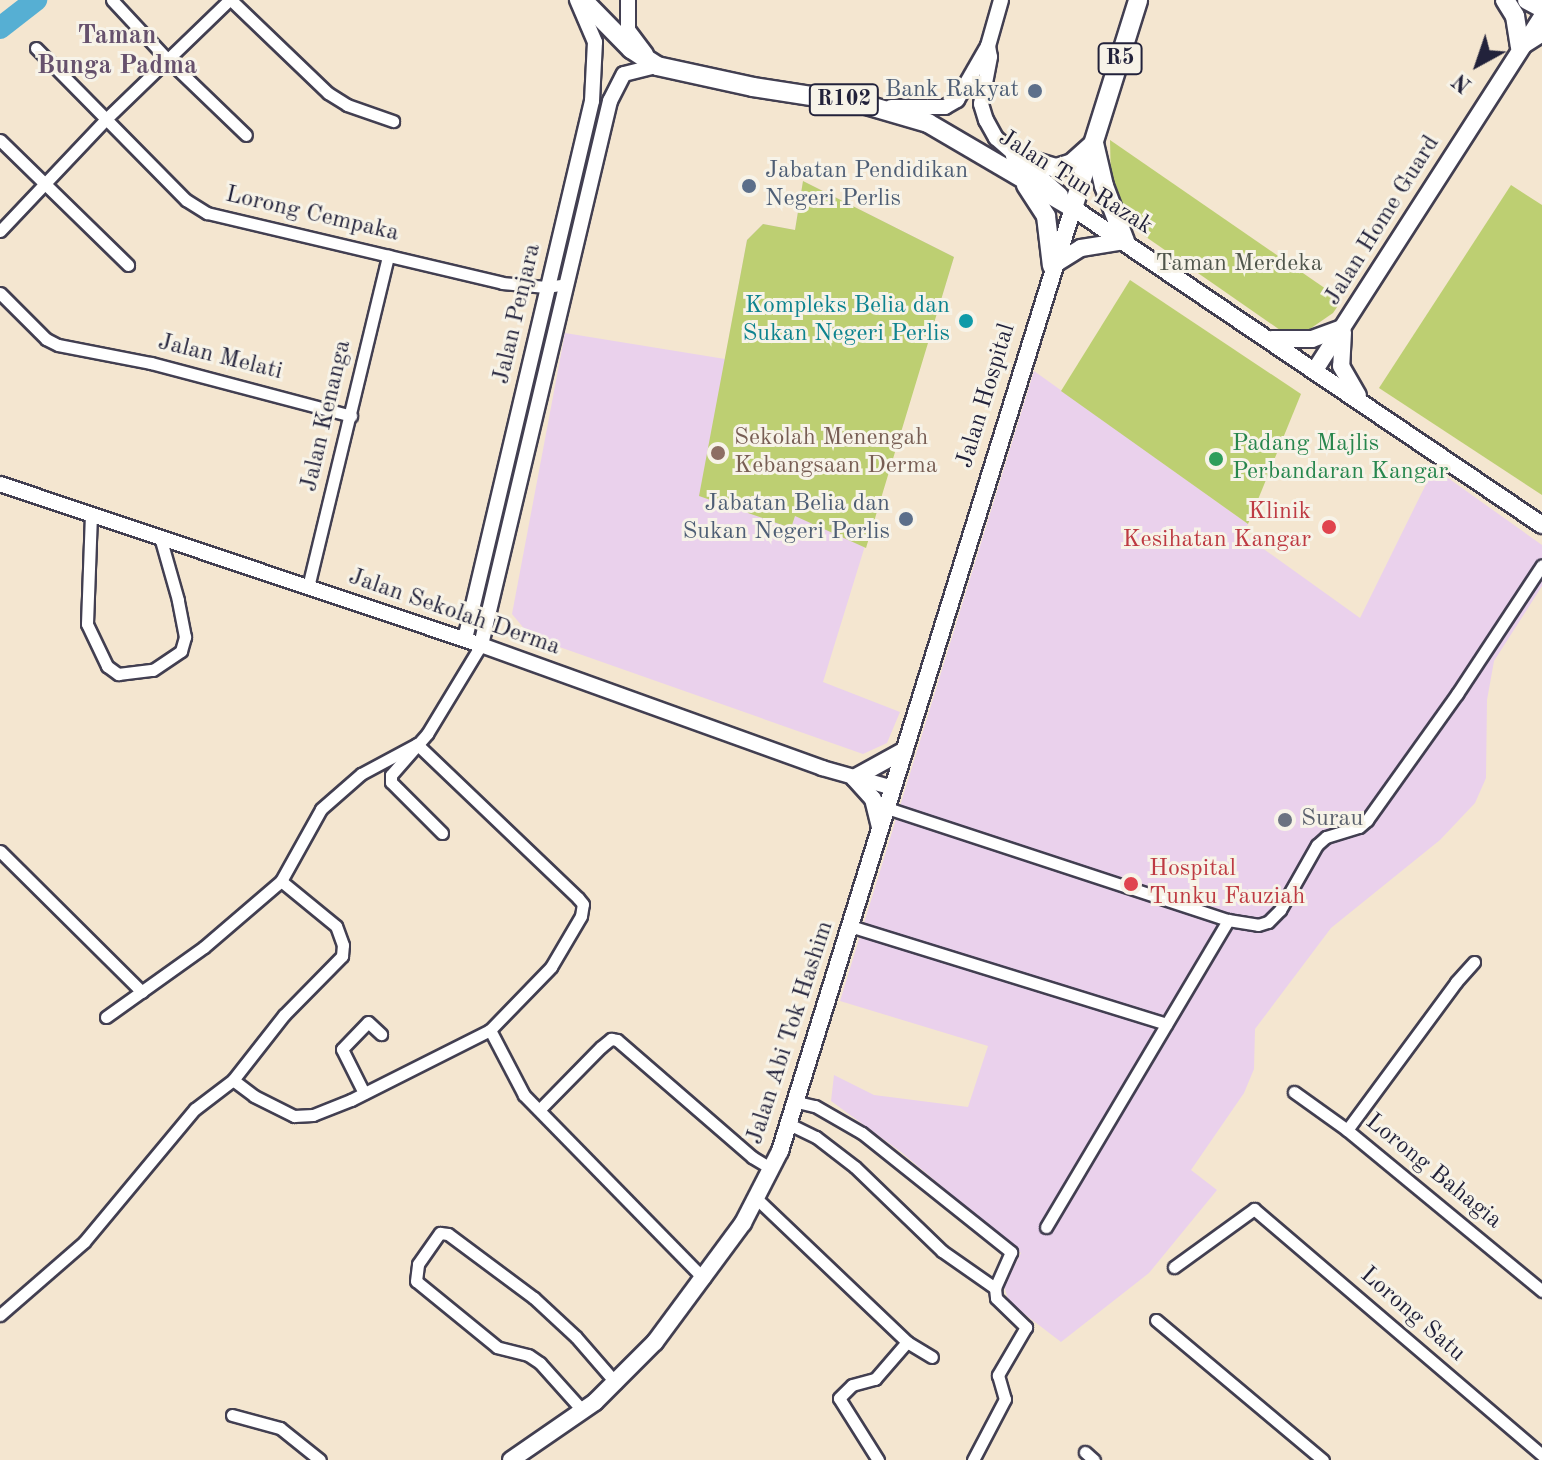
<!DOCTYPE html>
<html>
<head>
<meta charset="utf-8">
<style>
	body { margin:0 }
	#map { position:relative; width:1542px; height:1460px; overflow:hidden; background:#f4e6d0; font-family:"Old Standard TT",serif }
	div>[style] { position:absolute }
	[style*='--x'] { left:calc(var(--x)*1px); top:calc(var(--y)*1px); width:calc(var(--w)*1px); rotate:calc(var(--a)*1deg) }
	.built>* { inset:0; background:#ead1ec }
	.green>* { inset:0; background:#bdcf72 }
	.river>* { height:22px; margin:-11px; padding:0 11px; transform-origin:11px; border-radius:11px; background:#56afd3 }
	.roads { filter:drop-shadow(2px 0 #423f51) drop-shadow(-2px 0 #423f51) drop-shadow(0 2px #423f51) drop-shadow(0 -2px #423f51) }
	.minor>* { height:11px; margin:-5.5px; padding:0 5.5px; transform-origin:5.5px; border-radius:5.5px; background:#fff }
	.tertiary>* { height:14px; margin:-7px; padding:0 7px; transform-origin:7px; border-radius:7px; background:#fff }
	.secondary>* { height:16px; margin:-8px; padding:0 8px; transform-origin:8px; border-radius:8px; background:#fff }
	.primary>* { height:18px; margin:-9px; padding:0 9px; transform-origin:9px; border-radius:9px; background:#fff }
	.dots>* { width:22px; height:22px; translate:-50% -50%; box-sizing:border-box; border:4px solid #f7f3e8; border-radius:50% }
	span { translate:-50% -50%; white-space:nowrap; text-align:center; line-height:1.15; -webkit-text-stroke:6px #f7f3e8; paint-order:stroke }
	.shield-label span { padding:2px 6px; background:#f7f3e8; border:2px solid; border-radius:6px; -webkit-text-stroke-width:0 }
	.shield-label { font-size:22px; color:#22223b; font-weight:700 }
	.service-label { font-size:24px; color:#4e5e75 }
	.right { translate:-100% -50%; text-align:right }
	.left { translate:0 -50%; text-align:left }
	.street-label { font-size:24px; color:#22223b }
	.park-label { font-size:24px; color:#50564c }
	.culture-label { font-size:24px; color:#0d838f }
	.education-label { font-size:24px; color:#785e54 }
	.leisure-label { font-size:24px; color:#27864d }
	.health-label { font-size:24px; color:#be3a42 }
	.worship-label { font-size:24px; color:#5b616d }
	.neighbourhood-label { font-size:26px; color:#66516d; font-weight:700 }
	.north { position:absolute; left:1438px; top:24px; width:80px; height:80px; -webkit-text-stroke:6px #f7f3e8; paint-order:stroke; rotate:220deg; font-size:22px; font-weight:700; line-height:32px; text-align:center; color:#22223b }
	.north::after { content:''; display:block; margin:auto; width:28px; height:36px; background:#22223b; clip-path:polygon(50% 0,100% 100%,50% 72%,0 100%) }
</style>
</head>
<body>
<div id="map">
	<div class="built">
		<div style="clip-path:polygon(803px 181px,954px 257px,823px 682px,900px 712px,887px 743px,863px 754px,531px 637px,512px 614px,565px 333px,725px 359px,747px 240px,763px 224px,795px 230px)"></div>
		<div style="clip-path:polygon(1034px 371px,1248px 524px,1244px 535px,1360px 618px,1434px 468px,1542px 545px,1542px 586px,1494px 661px,1487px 700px,1486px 778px,1475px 803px,1440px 840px,1331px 928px,1255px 1029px,1254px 1069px,1244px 1093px,1191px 1170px,1217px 1190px,1149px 1273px,1061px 1342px,1009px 1302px,1004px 1286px,1021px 1253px,901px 1152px,831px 1101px,834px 1075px,874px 1095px,968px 1107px,988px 1046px,840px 1001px)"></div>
	</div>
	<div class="green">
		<div style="clip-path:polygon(1110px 140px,1342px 300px,1333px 313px,1304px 333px,1280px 330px,1136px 230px,1124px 217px,1111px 184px)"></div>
		<div style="clip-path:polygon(803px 181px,954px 257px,866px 548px,795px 516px,791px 528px,699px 496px,747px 240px,763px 224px,795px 230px)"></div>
		<div style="clip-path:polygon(1511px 185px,1542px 205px,1542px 495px,1379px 388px)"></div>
		<div style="clip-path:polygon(1130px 280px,1301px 394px,1248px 524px,1061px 391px)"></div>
	</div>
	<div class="river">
		<div style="--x:0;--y:28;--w:46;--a:-37.9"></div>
	</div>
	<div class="roads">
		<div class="minor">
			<div style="--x:112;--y:0;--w:82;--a:47"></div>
			<div style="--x:168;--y:60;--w:108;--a:43.9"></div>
			<div style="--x:231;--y:0;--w:134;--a:43.8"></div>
			<div style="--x:328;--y:93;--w:22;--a:32"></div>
			<div style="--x:347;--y:105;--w:49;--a:19.2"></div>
			<div style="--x:36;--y:48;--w:214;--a:45.4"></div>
			<div style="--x:186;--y:200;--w:25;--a:32"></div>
			<div style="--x:207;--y:213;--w:303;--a:13.3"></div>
			<div style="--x:502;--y:283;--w:44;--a:5.2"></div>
			<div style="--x:546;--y:287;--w:21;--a:-8"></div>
			<div style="--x:0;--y:140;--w:179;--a:44.3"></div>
			<div style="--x:0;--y:231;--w:156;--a:-46.6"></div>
			<div style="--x:107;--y:118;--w:170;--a:-44"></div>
			<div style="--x:0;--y:293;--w:65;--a:45"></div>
			<div style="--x:46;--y:339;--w:13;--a:27"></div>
			<div style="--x:58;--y:345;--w:95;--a:11"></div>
			<div style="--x:151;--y:363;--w:207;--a:14.8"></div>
			<div style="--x:91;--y:514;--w:110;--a:92.1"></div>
			<div style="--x:87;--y:624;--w:47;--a:64.5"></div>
			<div style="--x:107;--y:666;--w:14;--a:36"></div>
			<div style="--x:118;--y:674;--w:35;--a:-7"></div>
			<div style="--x:153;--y:670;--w:34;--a:-34"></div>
			<div style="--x:181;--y:651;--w:15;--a:-74"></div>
			<div style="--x:185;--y:637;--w:38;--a:-101"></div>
			<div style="--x:178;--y:600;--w:66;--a:-105.9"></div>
			<div style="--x:308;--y:587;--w:341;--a:-76.4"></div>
			<div style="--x:887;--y:808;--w:359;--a:18.2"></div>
			<div style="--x:1228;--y:920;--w:30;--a:9"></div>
			<div style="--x:1258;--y:925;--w:10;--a:-17"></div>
			<div style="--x:1268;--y:922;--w:17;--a:-45"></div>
			<div style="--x:1280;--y:910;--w:75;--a:-60.4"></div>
			<div style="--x:1317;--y:845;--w:12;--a:-42"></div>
			<div style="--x:1326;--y:837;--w:34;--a:-17"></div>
			<div style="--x:1359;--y:827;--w:11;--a:-41"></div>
			<div style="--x:1367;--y:820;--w:155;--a:-54.5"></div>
			<div style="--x:1457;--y:694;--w:154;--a:-56.6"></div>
			<div style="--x:442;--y:833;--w:72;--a:-135"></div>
			<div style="--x:391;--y:782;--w:7;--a:-90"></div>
			<div style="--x:391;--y:775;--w:55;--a:-48.7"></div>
			<div style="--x:427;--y:734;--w:104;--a:-58.8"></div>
			<div style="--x:0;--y:851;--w:200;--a:44.8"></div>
			<div style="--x:850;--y:926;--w:331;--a:17.2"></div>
			<div style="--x:106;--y:1017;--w:120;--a:-35.5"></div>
			<div style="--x:204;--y:947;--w:101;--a:-40.6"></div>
			<div style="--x:281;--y:881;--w:82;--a:-60.9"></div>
			<div style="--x:321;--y:809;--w:53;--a:-41.2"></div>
			<div style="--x:361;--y:774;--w:64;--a:-28.2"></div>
			<div style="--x:490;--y:1030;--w:73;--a:62.4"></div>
			<div style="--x:524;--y:1095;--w:257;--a:45.6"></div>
			<div style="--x:233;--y:1080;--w:26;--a:37"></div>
			<div style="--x:254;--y:1096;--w:45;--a:26.6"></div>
			<div style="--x:294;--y:1116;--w:19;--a:-3"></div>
			<div style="--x:313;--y:1115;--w:41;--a:-21.5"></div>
			<div style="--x:351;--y:1100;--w:156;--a:-26.7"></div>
			<div style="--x:490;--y:1030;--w:88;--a:-45.9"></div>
			<div style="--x:551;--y:967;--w:59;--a:-59.5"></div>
			<div style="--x:581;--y:916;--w:12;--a:-81"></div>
			<div style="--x:583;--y:904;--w:8;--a:-130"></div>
			<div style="--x:578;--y:898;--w:223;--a:-136.3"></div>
			<div style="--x:1294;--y:1092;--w:65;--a:35.6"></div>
			<div style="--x:1347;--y:1130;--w:253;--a:39.5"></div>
			<div style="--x:364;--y:1093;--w:49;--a:-116.6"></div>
			<div style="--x:342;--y:1049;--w:37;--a:-46"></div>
			<div style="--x:368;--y:1022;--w:18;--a:43"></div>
			<div style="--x:797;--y:1102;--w:18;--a:13"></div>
			<div style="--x:815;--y:1106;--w:54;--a:29.9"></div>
			<div style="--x:862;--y:1133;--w:191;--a:38.6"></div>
			<div style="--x:1011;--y:1252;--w:39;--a:114"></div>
			<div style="--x:995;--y:1288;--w:10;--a:84"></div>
			<div style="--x:996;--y:1298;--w:42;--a:44"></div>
			<div style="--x:1026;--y:1327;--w:56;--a:120.3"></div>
			<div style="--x:998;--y:1375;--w:25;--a:74"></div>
			<div style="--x:1005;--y:1399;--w:69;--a:117.7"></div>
			<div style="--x:540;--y:1109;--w:87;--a:-45.5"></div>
			<div style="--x:601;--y:1047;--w:13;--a:-39"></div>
			<div style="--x:611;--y:1039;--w:6;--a:9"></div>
			<div style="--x:617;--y:1040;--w:179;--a:40.9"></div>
			<div style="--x:752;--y:1157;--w:23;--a:31"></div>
			<div style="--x:789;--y:1124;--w:30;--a:26"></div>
			<div style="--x:816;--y:1137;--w:49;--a:37.6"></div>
			<div style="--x:855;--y:1167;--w:121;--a:44"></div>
			<div style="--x:942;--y:1251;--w:65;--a:34.9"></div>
			<div style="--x:1347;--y:1130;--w:184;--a:-53.6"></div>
			<div style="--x:1456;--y:982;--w:27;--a:-48"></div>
			<div style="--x:757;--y:1199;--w:207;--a:43.6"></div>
			<div style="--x:907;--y:1342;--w:29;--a:31"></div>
			<div style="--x:1046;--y:1227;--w:357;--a:-59.3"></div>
			<div style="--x:1174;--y:1267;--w:99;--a:-35.9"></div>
			<div style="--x:1254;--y:1209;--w:379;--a:40.5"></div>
			<div style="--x:0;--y:1315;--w:111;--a:-41"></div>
			<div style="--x:84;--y:1242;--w:173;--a:-50.2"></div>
			<div style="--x:195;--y:1109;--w:48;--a:-37.3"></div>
			<div style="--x:233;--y:1080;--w:83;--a:-51.9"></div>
			<div style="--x:284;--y:1015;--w:83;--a:-45.5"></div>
			<div style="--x:342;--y:956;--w:11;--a:-85"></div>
			<div style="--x:343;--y:945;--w:20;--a:-110"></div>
			<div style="--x:336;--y:926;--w:71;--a:-140.7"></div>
			<div style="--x:1156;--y:1320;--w:218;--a:40"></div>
			<div style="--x:583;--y:1411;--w:64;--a:-131.9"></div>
			<div style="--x:540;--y:1363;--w:14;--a:-146"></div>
			<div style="--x:528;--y:1355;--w:32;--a:-166"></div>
			<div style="--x:497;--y:1347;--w:104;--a:-140.8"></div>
			<div style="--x:416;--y:1281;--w:17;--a:-83"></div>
			<div style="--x:418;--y:1264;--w:38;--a:-55"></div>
			<div style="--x:440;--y:1233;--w:8;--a:7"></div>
			<div style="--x:448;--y:1234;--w:107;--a:36.7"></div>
			<div style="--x:534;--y:1298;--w:57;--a:42.9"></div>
			<div style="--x:576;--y:1337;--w:61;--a:49"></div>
			<div style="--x:232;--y:1415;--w:50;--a:15.2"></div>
			<div style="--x:280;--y:1428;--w:51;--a:38.7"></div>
			<div style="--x:1085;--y:1452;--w:12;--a:42"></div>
			<div style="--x:878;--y:1460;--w:73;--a:-122.2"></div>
			<div style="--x:839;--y:1398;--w:18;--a:-45"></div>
			<div style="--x:852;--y:1385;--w:24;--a:-15"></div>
			<div style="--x:875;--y:1379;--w:49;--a:-49.1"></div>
		</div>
		<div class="tertiary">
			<div style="--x:628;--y:0;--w:30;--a:90"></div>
			<div style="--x:628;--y:30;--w:30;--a:53"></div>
			<div style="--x:988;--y:46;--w:11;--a:80"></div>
			<div style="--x:990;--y:57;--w:48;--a:100.8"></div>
			<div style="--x:981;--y:104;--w:17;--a:73"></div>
			<div style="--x:986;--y:120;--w:21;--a:61"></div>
			<div style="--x:996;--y:138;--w:86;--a:41.2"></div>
			<div style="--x:891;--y:107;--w:54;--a:0"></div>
			<div style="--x:945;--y:107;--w:14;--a:-30"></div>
			<div style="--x:957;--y:100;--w:62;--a:-60.1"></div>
			<div style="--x:988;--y:46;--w:48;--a:-74.2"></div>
			<div style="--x:0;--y:484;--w:507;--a:18.51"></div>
			<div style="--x:481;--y:645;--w:363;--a:19.8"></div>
			<div style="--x:822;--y:768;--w:74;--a:15.7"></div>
			<div style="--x:465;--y:639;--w:553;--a:-76.72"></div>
			<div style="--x:592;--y:101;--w:59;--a:-87.1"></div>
			<div style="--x:595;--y:42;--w:46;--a:-113.2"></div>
			<div style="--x:481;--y:645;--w:559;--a:-76.66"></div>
			<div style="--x:610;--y:101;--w:30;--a:-63"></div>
			<div style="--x:624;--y:74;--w:34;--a:-14"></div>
		</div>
		<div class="secondary">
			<div style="--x:1052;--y:266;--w:34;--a:-32"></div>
			<div style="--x:1081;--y:248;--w:45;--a:-9"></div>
			<div style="--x:1343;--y:332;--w:34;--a:93"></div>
			<div style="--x:1341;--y:366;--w:34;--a:60"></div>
			<div style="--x:1272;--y:339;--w:40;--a:0"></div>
			<div style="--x:1312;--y:339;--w:32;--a:-20"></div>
			<div style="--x:1315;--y:370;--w:421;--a:-57.3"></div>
			<div style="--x:880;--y:827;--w:29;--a:-104"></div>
			<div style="--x:873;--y:799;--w:28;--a:-132"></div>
			<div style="--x:854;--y:778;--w:58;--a:-28.8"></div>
			<div style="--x:511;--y:1460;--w:102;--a:-34.6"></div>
			<div style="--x:595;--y:1402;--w:85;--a:-45"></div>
			<div style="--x:655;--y:1342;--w:148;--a:-53.5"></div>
			<div style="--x:743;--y:1223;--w:81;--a:-62.8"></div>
			<div style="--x:780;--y:1151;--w:987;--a:-72.74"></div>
			<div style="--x:1073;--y:208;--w:566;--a:34.06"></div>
		</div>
		<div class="primary">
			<div style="--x:583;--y:0;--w:69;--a:45.6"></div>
			<div style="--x:631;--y:49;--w:31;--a:33"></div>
			<div style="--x:657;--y:66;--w:98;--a:12.3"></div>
			<div style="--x:753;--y:87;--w:111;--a:8.8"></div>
			<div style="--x:863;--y:104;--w:68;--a:16.3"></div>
			<div style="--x:928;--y:123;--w:168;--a:30.4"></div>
			<div style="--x:1073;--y:208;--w:218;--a:-72.6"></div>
			<div style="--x:1505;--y:0;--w:19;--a:58"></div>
			<div style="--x:1515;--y:16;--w:30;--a:81"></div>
			<div style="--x:1520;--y:46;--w:26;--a:-32"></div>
			<div style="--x:1527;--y:0;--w:17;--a:28"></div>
			<div style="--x:1094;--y:143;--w:44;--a:76.9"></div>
			<div style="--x:1104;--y:186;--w:59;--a:69.1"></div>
			<div style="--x:1015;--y:156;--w:43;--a:16.3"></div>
			<div style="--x:1056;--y:168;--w:17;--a:-17"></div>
			<div style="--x:1072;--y:163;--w:27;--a:-42"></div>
			<div style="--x:1026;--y:185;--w:37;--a:57"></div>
			<div style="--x:1046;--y:216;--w:50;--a:83.2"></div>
		</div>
	</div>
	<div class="dots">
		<div style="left:1035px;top:91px;background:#5c6f8a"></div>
		<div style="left:749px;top:186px;background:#5c6f8a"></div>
		<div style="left:966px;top:321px;background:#0f9aa8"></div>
		<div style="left:718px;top:453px;background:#8d6e63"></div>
		<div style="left:1216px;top:459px;background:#2e9e5b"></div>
		<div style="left:906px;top:519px;background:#5c6f8a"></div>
		<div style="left:1329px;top:527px;background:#e0444e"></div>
		<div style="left:1285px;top:820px;background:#6b7280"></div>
		<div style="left:1131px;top:884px;background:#e0444e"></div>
	</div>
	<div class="shield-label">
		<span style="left:1120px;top:59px">R5</span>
		<span style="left:844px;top:100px">R102</span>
	</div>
	<div class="service-label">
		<span class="right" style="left:1019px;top:91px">Bank Rakyat</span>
		<span class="left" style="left:765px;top:186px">Jabatan Pendidikan<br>Negeri Perlis</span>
		<span class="right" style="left:890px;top:519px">Jabatan Belia dan<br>Sukan Negeri Perlis</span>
	</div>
	<div class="street-label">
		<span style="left:1075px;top:183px;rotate:32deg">Jalan Tun Razak</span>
		<span style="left:312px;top:215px;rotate:13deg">Lorong Cempaka</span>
		<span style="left:1383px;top:221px;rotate:-58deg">Jalan Home Guard</span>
		<span style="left:518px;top:314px;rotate:-77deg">Jalan Penjara</span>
		<span style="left:220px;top:358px;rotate:14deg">Jalan Melati</span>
		<span style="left:987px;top:396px;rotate:-73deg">Jalan Hospital</span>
		<span style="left:327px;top:416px;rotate:-77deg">Jalan Kenanga</span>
		<span style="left:454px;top:613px;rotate:19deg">Jalan Sekolah Derma</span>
		<span style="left:791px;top:1033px;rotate:-72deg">Jalan Abi Tok Hashim</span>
		<span style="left:1433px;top:1172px;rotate:39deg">Lorong Bahagia</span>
		<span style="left:1412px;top:1315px;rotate:41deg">Lorong Satu</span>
	</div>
	<div class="park-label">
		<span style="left:1239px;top:265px">Taman Merdeka</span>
	</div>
	<div class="culture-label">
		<span class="right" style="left:950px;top:321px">Kompleks Belia dan<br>Sukan Negeri Perlis</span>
	</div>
	<div class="education-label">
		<span class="left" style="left:734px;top:453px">Sekolah Menengah<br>Kebangsaan Derma</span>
	</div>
	<div class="leisure-label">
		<span class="left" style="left:1232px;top:459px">Padang Majlis<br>Perbandaran Kangar</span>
	</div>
	<div class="health-label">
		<span class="right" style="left:1311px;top:527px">Klinik<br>Kesihatan Kangar</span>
		<span class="left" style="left:1149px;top:884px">Hospital<br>Tunku Fauziah</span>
	</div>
	<div class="worship-label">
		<span class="left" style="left:1301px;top:820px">Surau</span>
	</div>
	<div class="neighbourhood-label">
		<span style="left:117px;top:52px">Taman<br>Bunga Padma</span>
	</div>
	<div class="north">N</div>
</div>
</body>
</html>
